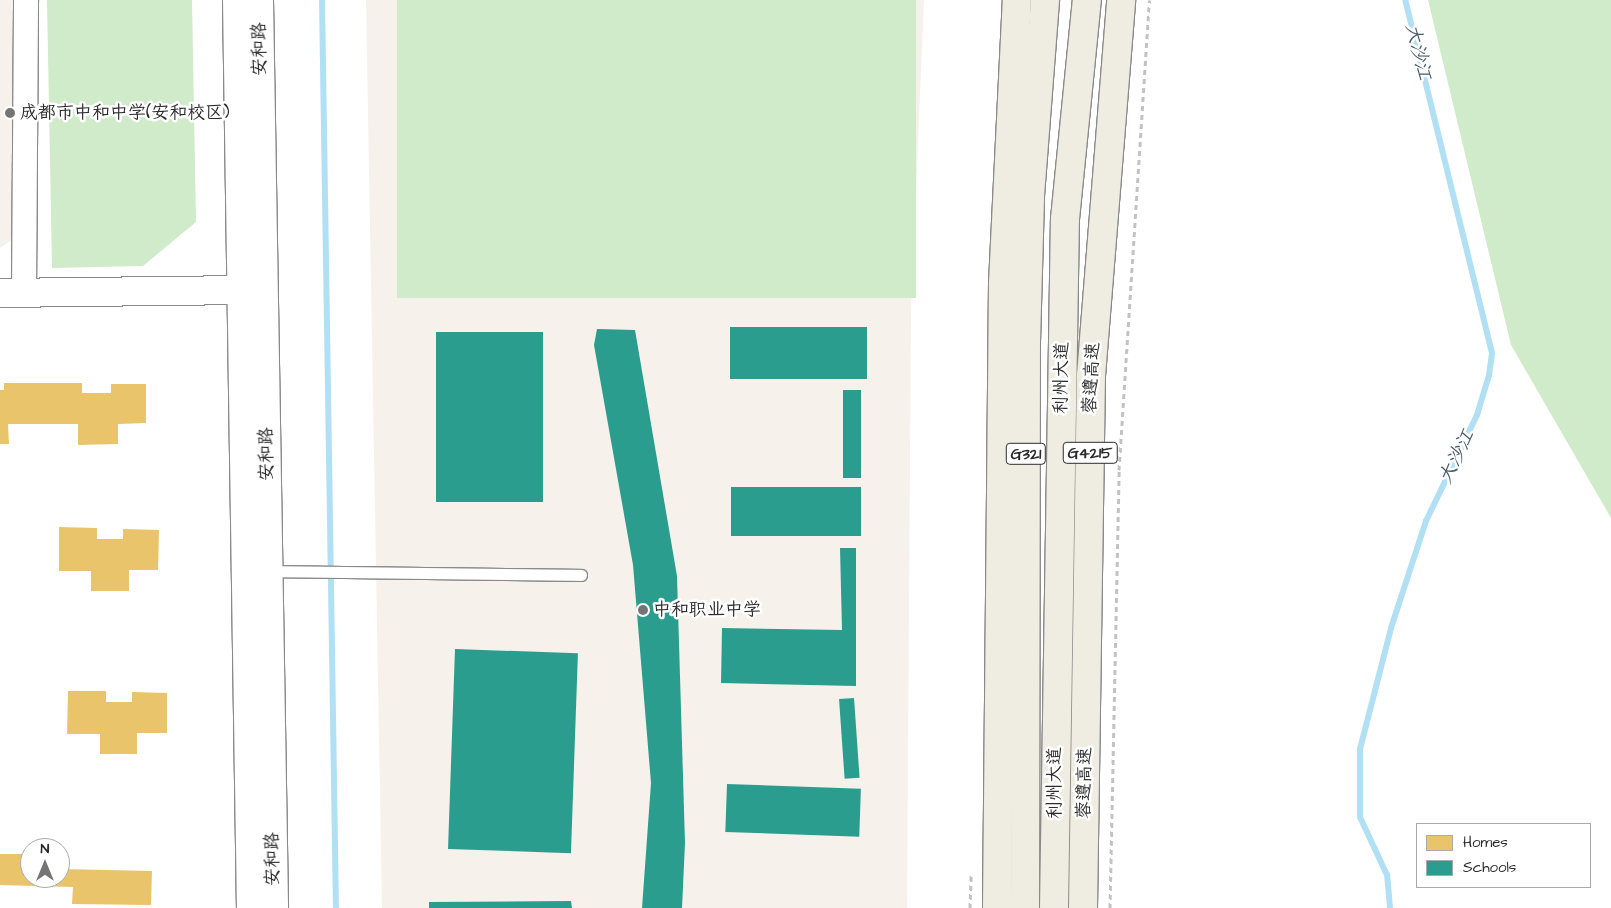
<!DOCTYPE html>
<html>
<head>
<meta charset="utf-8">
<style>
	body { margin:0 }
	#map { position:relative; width:1611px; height:908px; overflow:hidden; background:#fff; font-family:"Architects Daughter","LXGW WenKai TC",sans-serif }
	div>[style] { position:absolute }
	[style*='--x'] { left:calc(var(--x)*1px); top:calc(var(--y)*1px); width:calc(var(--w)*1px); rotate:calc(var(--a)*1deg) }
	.built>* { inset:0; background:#f7f1eb }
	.green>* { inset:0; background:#cfebc9; transform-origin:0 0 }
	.homes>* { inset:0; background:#e9c46a }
	.schools>* { inset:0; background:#2a9d8f; transform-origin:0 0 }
	.stream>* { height:6px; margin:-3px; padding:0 3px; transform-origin:3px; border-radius:3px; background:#b1e0f5 }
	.path>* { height:3px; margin-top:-1.5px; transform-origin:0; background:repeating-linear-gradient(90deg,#c2c2c2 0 5px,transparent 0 9px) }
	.roads { filter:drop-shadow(1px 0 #8a8a8a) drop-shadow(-1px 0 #8a8a8a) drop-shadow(0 1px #8a8a8a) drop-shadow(0 -1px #8a8a8a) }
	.service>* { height:11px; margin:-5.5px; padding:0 5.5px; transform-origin:5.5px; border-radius:5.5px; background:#fff }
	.minor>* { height:24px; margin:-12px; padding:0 12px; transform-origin:12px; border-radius:12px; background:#fff }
	.tertiary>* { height:28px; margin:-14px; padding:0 14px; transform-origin:14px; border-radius:14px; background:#fff }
	.trunk>* { height:28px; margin:-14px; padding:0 14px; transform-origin:14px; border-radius:14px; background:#efede1 }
	.motorway>* { height:28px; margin:-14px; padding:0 14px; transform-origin:14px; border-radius:14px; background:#efede1 }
	.dots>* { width:14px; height:14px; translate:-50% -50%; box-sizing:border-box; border:2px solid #fff; border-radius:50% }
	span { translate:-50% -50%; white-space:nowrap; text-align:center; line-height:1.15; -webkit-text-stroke:5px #fff; paint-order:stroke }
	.shield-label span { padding:1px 4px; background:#fff; border:1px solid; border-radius:4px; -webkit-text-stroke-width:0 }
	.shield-label { font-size:16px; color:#2b2b2b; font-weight:700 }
	.street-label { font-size:18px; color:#2b2b2b }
	.poi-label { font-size:18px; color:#2b2b2b }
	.left { translate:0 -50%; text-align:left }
	.water-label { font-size:19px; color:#495d66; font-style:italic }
	.legend { position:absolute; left:1416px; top:823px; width:175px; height:65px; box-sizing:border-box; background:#fff; border:1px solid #aaa; margin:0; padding:6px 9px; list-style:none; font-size:15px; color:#2b2b2b }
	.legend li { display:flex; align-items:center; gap:10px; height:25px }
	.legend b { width:25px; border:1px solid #aaa }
	.north { position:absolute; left:20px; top:838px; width:50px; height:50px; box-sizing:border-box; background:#fff; border:1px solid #aaa; border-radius:50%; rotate:0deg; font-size:14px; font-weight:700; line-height:20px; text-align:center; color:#2b2b2b }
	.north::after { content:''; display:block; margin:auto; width:18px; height:22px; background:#757575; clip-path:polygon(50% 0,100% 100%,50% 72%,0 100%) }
</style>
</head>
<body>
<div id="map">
	<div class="built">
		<div style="clip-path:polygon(0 0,22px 0,16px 237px,0 248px)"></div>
		<div style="clip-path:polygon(366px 0,924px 0,911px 311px,907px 908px,382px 908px)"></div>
	</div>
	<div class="green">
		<div style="clip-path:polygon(47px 0,192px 0,196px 222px,143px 266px,52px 268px)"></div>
		<div style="left:397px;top:0;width:519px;height:298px"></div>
		<div style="clip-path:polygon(1428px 0,1611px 0,1611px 518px,1511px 345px)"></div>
	</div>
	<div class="homes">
		<div style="clip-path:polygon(4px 383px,82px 383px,82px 393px,111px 393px,111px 384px,146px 384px,146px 423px,118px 424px,118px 444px,78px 445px,78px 424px,8px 424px,9px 444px,0 444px,0 390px,4px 390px)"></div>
		<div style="clip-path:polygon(59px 527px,97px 528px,97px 539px,123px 539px,123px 529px,159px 530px,158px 570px,129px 570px,129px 591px,91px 591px,91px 571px,59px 571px)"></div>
		<div style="clip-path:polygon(68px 691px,106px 691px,106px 702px,132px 702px,132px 692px,167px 693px,167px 733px,137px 733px,137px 754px,100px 754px,100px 734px,67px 734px)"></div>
		<div style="clip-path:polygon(0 854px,30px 854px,30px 878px,60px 878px,60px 869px,152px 871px,151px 905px,72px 904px,73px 887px,0 885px)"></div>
	</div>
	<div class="schools">
		<div style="left:730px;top:327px;width:137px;height:52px"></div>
		<div style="clip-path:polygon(597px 329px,635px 330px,677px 576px,685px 843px,682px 908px,642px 908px,651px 783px,633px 565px,594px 345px)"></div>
		<div style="left:543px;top:332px;width:170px;height:107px;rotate:90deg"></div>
		<div style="left:843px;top:390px;width:18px;height:88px"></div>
		<div style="left:731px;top:487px;width:130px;height:49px"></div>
		<div style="clip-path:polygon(840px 548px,856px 548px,856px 686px,721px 683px,722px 628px,842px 630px)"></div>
		<div style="left:455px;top:649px;width:123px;height:200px;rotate:2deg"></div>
		<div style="left:854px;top:698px;width:80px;height:15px;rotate:86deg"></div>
		<div style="left:727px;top:784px;width:134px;height:48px;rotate:2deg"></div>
		<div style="clip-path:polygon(571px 901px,572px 908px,429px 908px,429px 902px)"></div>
	</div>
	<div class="stream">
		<div style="--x:322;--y:0;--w:908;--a:89.12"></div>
		<div style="--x:1390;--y:908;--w:33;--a:-95"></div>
		<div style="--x:1387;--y:875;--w:64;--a:-115"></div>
		<div style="--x:1360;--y:817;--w:68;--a:-90"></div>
		<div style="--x:1360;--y:749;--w:125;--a:-75.6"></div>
		<div style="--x:1391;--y:628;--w:113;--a:-71.9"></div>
		<div style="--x:1426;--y:521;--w:118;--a:-64.3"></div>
		<div style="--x:1477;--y:415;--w:42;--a:-73.3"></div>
		<div style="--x:1489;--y:375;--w:22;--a:-82"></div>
		<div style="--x:1492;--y:353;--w:364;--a:-103.8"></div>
	</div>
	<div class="path">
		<div style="--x:970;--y:908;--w:35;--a:-88"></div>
		<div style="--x:1110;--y:908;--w:438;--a:-88.8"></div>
		<div style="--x:1119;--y:470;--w:471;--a:-86.3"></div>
	</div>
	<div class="roads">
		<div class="service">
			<div style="--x:269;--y:571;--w:312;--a:0.7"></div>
		</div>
		<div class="minor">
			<div style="--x:24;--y:293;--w:293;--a:-89.6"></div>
		</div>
		<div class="tertiary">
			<div style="--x:237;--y:0;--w:908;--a:89.12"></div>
			<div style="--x:259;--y:0;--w:908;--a:89.05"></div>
			<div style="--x:0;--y:293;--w:258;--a:-0.7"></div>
		</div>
		<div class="trunk">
			<div style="--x:1025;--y:908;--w:566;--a:-89.9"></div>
			<div style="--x:1026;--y:342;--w:146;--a:-88.4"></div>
			<div style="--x:1030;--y:196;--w:197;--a:-85.6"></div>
			<div style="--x:1054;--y:908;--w:689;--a:-89.09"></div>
			<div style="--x:1065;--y:219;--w:220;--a:-84.3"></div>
		</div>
		<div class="motorway">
			<div style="--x:997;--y:908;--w:625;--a:-89.45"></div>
			<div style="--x:1003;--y:283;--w:283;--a:-87.2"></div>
			<div style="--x:1083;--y:908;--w:532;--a:-89.14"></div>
			<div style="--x:1091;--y:376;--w:377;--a:-85.4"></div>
		</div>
	</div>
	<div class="dots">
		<div style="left:10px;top:113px;background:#757575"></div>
		<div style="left:643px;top:610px;background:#757575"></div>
	</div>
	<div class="shield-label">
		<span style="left:1090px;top:453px">G4215</span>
		<span style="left:1026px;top:454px">G321</span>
	</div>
	<div class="street-label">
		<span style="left:260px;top:49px;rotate:-91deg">安和路</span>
		<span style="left:1062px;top:378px;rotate:-89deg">利州大道</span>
		<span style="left:1092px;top:378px;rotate:-87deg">蓉遵高速</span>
		<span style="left:267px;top:454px;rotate:-91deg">安和路</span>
		<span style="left:1055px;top:783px;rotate:-90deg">利州大道</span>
		<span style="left:1085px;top:783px;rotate:-89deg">蓉遵高速</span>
		<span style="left:273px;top:859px;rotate:-91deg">安和路</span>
	</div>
	<div class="poi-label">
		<span class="left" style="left:20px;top:113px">成都市中和中学(安和校区)</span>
		<span class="left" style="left:653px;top:610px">中和职业中学</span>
	</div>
	<div class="water-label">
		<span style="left:1418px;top:52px;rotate:76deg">大沙江</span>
		<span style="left:1457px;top:457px;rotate:-64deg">大沙江</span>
	</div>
	<ul class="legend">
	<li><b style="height:14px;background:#e9c46a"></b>Homes</li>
	<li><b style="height:14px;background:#2a9d8f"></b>Schools</li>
	</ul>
	<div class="north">N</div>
</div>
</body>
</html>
